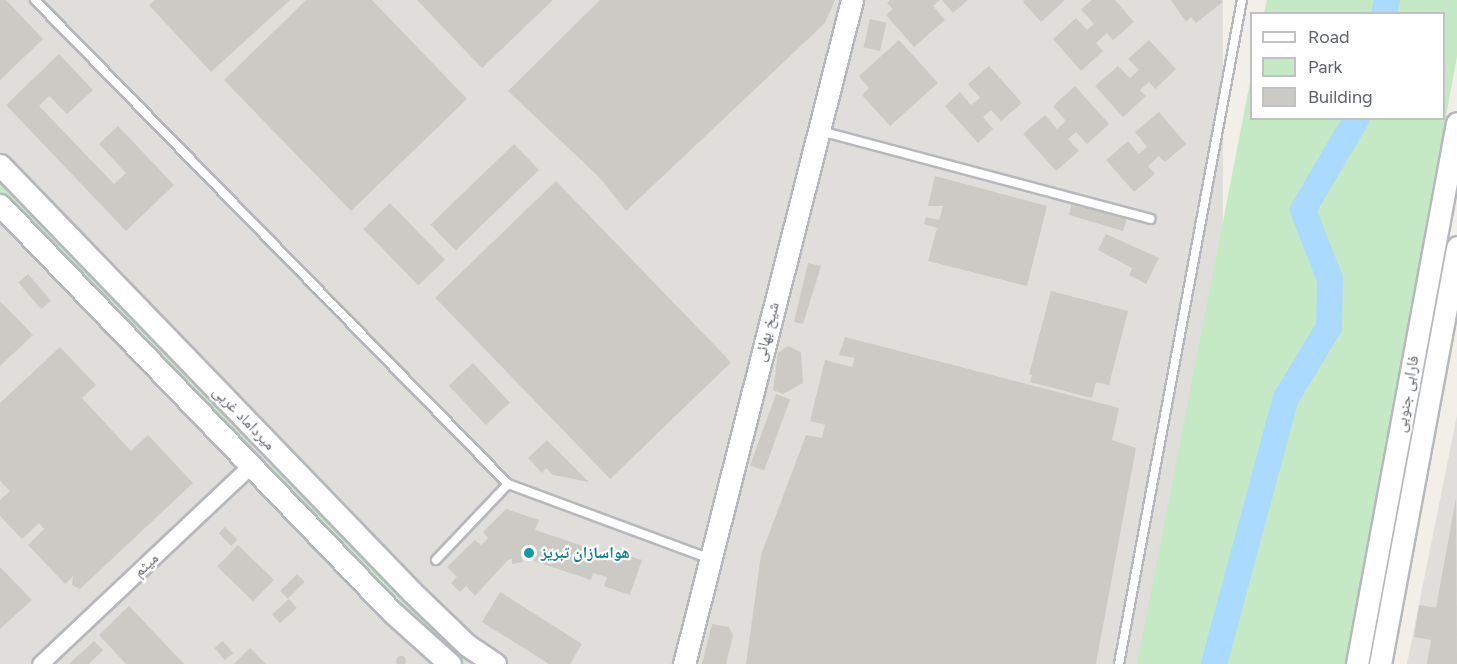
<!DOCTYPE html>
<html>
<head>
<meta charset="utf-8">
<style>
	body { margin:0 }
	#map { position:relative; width:1457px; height:664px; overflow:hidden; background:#f1efe8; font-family:Figtree,"Noto Naskh Arabic",sans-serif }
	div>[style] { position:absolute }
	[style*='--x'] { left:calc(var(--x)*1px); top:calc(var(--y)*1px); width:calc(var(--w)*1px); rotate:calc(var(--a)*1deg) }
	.industrial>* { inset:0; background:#e0deda; transform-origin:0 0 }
	.green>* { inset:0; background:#c5e8c5 }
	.river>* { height:26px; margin:-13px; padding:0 13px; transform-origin:13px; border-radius:13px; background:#aadaff }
	.building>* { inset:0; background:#cccac5; transform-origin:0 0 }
	.round { border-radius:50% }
	.roads { filter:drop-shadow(2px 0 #b5b8bc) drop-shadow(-2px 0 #b5b8bc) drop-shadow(0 2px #b5b8bc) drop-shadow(0 -2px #b5b8bc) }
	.lane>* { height:8px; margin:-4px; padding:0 4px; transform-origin:4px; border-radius:4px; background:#fff }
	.street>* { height:15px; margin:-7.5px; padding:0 7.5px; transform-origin:7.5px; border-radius:7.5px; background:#fff }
	.secondary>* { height:21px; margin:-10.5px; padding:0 10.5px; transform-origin:10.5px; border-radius:10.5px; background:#fff }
	.dots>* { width:16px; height:16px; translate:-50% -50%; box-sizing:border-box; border:3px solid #fff; border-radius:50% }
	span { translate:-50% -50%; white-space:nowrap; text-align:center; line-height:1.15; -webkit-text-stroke:4.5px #fff; paint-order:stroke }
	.street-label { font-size:16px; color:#5f6368 }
	.culture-label { font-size:16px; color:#0d838f; font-weight:700 }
	.left { translate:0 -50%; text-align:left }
	.legend { position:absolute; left:1250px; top:12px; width:195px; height:108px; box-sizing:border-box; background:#fff; border:2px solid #bfc1c3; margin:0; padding:8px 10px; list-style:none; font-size:18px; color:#5f6368 }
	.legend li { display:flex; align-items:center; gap:12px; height:30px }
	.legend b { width:30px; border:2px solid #bfc1c3 }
</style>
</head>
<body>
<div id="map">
	<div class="industrial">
		<div style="left:0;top:0;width:1223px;height:664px"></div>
		<div style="clip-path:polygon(1457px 415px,1457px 664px,1407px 664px)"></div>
	</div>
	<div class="green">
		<div style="clip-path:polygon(1267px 0,1457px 0,1457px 56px,1347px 664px,1137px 664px,1251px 77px,1252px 118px,1444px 118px,1444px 14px,1264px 13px)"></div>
		<div style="clip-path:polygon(0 177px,254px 440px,251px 445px,245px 448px,0 192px)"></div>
		<div style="clip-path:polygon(276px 464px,456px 650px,479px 664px,458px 660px,396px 603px,269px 474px,270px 467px)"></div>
	</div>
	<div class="river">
		<div style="--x:1384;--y:14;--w:14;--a:-78"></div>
		<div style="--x:1214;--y:664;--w:276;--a:-74.9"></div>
		<div style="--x:1286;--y:398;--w:83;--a:-58.8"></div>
		<div style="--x:1329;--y:327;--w:48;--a:-88.8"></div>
		<div style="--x:1330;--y:279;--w:74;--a:-111.4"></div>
		<div style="--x:1303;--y:210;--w:107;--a:-59.6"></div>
	</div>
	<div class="building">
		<div style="clip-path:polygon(0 0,6px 0,43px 39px,0 80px)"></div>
		<div style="clip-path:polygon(155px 0,290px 0,211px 72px,149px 5px)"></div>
		<div style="clip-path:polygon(306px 0,372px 0,467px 99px,351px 211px,224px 80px)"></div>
		<div style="clip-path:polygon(417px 0,553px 0,482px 68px)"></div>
		<div style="clip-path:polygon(600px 0,835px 0,825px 23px,626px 211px,600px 178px,508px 91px)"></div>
		<div style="clip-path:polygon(890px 0,940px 0,933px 6px,945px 20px,914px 47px,886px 15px,893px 9px,887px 3px)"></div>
		<div style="clip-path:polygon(942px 0,968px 0,953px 13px)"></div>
		<div style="clip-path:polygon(1025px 0,1065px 0,1041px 22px,1023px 2px)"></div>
		<div style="clip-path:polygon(1092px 0,1115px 0,1134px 22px,1113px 40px,1107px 33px,1096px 43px,1103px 51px,1081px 71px,1053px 39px,1076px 18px,1087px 30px,1094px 24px,1081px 9px)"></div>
		<div style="clip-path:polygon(1171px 0,1221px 0,1223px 2px,1196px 23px,1191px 17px,1186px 22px)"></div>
		<div style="left:870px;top:19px;width:17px;height:29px;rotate:13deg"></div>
		<div style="clip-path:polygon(899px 40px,938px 83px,890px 126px,862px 95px,869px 88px,859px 76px)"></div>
		<div style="clip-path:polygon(1149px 40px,1176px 69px,1155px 89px,1149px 82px,1140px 90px,1146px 96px,1123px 117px,1095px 86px,1118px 66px,1130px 78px,1139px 70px,1128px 59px)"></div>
		<div style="clip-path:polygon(59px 54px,93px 90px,67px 114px,49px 96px,39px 106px,114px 184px,126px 173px,99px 144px,118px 126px,174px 185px,126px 231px,6px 105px)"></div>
		<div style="clip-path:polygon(989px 66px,1022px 103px,1001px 121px,991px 110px,983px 117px,993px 129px,978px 143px,945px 106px,960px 92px,971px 105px,980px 98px,968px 84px)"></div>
		<div style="clip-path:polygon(1075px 86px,1109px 124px,1087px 144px,1076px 132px,1068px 139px,1079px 151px,1056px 171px,1023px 134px,1045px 115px,1057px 129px,1066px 121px,1053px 106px)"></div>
		<div style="clip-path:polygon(1159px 112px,1186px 144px,1165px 162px,1159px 156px,1148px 166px,1155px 174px,1134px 192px,1106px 160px,1128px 141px,1139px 154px,1147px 147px,1135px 132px)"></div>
		<div style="left:514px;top:144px;width:36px;height:116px;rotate:46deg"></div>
		<div style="clip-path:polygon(935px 176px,1047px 206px,1027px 286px,928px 261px,937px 228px,924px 224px,926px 217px,939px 220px,943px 206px,928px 206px)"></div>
		<div style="left:556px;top:181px;width:252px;height:168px;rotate:46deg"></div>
		<div style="left:390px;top:203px;width:79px;height:37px;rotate:46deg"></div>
		<div style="clip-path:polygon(1081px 203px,1090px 205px,1089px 209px,1127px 218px,1123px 231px,1069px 215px,1071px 205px,1080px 207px)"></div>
		<div style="clip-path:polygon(1106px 234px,1159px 258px,1146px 284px,1129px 275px,1132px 268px,1098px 250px)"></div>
		<div style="clip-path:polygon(808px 263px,821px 266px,803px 324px,794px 322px)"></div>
		<div style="left:28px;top:274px;width:35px;height:13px;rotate:49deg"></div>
		<div style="clip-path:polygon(1051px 291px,1128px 311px,1109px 385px,1096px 382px,1092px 398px,1030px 382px,1032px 375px,1029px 374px)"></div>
		<div style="clip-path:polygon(0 301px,33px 335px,0 366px)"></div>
		<div style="clip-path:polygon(845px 337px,1119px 408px,1112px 440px,1136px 448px,1096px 664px,746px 664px,761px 555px,806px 435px,822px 438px,825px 425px,810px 421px,825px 360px,852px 367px,855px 358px,839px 355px)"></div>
		<div style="clip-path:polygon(788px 346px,801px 352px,803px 383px,783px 394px,773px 390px,778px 353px)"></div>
		<div style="clip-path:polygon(60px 347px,96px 385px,82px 398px,131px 451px,148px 435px,193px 483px,80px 589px,72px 585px,73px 576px,65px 584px,28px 545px,44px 529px,39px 523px,22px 539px,0 516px,0 500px,10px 491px,0 481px,0 403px)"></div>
		<div style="left:473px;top:363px;width:54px;height:33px;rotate:47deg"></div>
		<div style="left:776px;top:394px;width:15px;height:76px;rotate:20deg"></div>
		<div style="clip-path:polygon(547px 440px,589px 482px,553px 475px,546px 468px,542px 473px,528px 458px)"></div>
		<div style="clip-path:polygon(1456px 498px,1457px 664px,1427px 664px,1431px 640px,1414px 637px,1419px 605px,1436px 608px)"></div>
		<div style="clip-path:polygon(506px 509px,539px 520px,535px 530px,598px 551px,597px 555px,608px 559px,611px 550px,642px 560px,630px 595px,604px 586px,607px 577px,593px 573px,591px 580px,528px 559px,529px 556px,522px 557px,523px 562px,512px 564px,512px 559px,508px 560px,475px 596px,466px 586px,460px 592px,451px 583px,457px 577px,447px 567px,475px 540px,481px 545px,488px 538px,483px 532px)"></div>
		<div style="left:225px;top:527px;width:18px;height:9px;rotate:45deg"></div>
		<div style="left:238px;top:545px;width:50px;height:30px;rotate:44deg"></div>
		<div style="clip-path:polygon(0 567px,32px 600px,0 629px)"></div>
		<div style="left:297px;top:574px;width:11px;height:24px;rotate:45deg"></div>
		<div style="clip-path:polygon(500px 592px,582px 644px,570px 664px,549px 664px,482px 622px)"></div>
		<div style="left:289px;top:599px;width:12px;height:23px;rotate:48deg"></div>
		<div style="clip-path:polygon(129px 606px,184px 664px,126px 664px,99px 635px)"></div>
		<div style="clip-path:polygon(712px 624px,729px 627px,733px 635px,726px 664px,702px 664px)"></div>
		<div style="clip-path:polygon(94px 641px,103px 650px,89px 664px,69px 664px)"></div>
		<div style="left:223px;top:641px;width:16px;height:11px;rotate:50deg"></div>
		<div style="clip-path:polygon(250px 648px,266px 664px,234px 664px)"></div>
		<div class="round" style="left:396px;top:656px;width:10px;height:10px"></div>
	</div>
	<div class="roads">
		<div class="lane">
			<div style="--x:35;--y:0;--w:677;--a:45.66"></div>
			<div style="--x:508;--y:484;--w:213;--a:20.3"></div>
			<div style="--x:820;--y:131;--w:342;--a:14.9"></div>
			<div style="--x:436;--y:560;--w:105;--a:-46.5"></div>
			<div style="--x:1119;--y:664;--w:675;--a:-79.51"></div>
		</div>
		<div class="street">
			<div style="--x:40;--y:664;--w:290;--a:-43.3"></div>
		</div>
		<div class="secondary">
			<div style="--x:0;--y:165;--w:593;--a:46.02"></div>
			<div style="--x:412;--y:592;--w:76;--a:43.9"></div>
			<div style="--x:467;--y:645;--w:34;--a:34"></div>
			<div style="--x:0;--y:205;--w:565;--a:46.08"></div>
			<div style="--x:392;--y:612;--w:78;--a:41.9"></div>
			<div style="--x:684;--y:664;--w:685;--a:-75.8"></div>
			<div style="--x:1357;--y:664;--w:550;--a:-79.53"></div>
			<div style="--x:1380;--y:664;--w:424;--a:-79.5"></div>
		</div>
	</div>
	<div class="dots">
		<div style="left:529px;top:553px;background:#0f9aa8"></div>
	</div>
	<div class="street-label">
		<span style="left:767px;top:332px;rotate:-76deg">شیخ بهائی</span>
		<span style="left:1407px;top:394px;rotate:-80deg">فارابی جنوبی</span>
		<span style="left:244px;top:418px;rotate:46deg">میرداماد غربی</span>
		<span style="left:146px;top:565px;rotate:-43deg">میثم</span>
	</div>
	<div class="culture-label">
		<span class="left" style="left:541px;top:553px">هواسازان تبریز</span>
	</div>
	<ul class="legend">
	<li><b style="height:8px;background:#fff"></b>Road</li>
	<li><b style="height:16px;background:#c5e8c5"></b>Park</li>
	<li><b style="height:16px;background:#cccac5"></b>Building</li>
	</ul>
</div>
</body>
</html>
